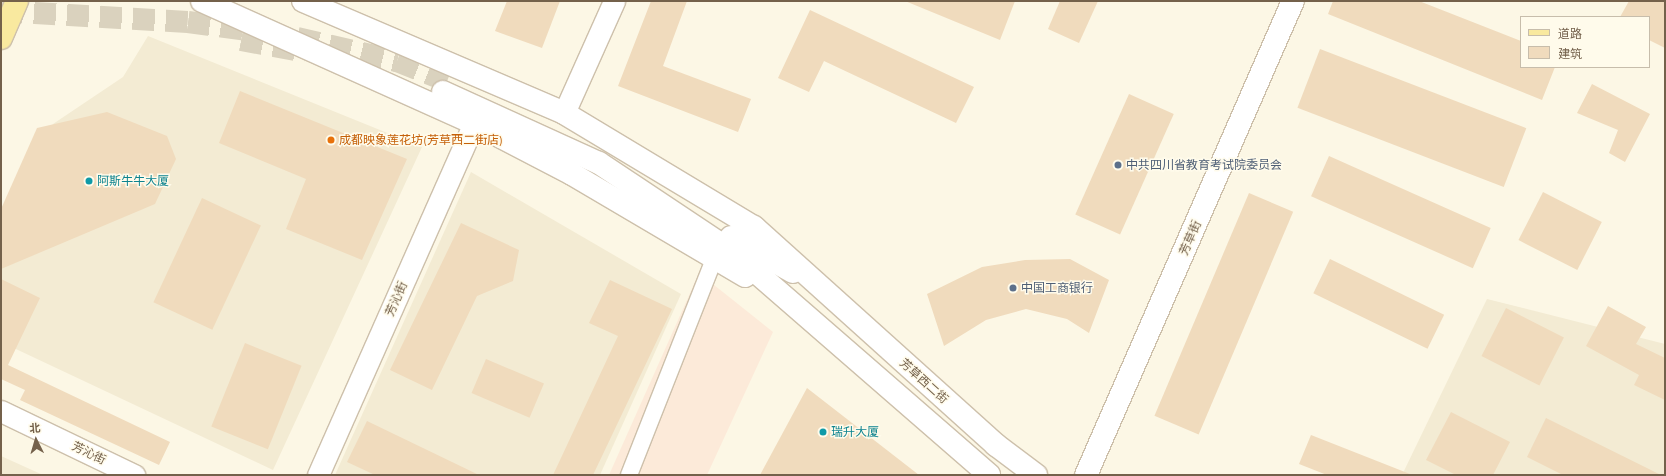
<!DOCTYPE html>
<html>
<head>
<meta charset="utf-8">
<style>
	body { margin:0 }
	#map { position:relative; width:1666px; height:476px; overflow:hidden; background:#fcf7e5; font-family:Montserrat,"Noto Sans SC",sans-serif }
	div>[style] { position:absolute }
	[style*='--x'] { left:calc(var(--x)*1px); top:calc(var(--y)*1px); width:calc(var(--w)*1px); rotate:calc(var(--a)*1deg) }
	.residential>* { inset:0; background:#f3ebd3 }
	.commercial>* { inset:0; background:#fcead9 }
	.building>* { inset:0; background:#f0dbbd; transform-origin:0 0 }
	.secondary-tunnel>* { height:22px; margin-top:-11px; transform-origin:0; background:repeating-linear-gradient(90deg,#dad2be 0 22px,transparent 0 33px) }
	.roads { filter:drop-shadow(1px 0 #cdc0ab) drop-shadow(-1px 0 #cdc0ab) drop-shadow(0 1px #cdc0ab) drop-shadow(0 -1px #cdc0ab) }
	.pedestrian>* { height:16px; margin:-8px; padding:0 8px; transform-origin:8px; border-radius:8px; background:#fff }
	.minor>* { height:21px; margin:-10.5px; padding:0 10.5px; transform-origin:10.5px; border-radius:10.5px; background:#fff }
	.tertiary>* { height:22px; margin:-11px; padding:0 11px; transform-origin:11px; border-radius:11px; background:#fff }
	.secondary>* { height:22px; margin:-11px; padding:0 11px; transform-origin:11px; border-radius:11px; background:#fff }
	.primary>* { height:22px; margin:-11px; padding:0 11px; transform-origin:11px; border-radius:11px; background:#f9e99f }
	.dots>* { width:11px; height:11px; translate:-50% -50%; box-sizing:border-box; border:2px solid #fffbeb; border-radius:50% }
	span { translate:-50% -50%; white-space:nowrap; text-align:center; line-height:1.15; -webkit-text-stroke:3px #fffbeb; paint-order:stroke }
	.food-label { font-size:12px; color:#c56008 }
	.left { translate:0 -50%; text-align:left }
	.service-label { font-size:12px; color:#4e5e75 }
	.culture-label { font-size:12px; color:#0d838f }
	.street-label { font-size:12px; color:#74614b }
	.frame { position:absolute; inset:0; border:2px solid #74614b; pointer-events:none }
	.legend { position:absolute; left:1520px; top:16px; width:130px; height:52px; box-sizing:border-box; background:#fffbeb; border:1px solid #c7bdab; margin:0; padding:5px 7px; list-style:none; font-size:12px; color:#74614b }
	.legend li { display:flex; align-items:center; gap:8px; height:20px }
	.legend b { width:20px; border:1px solid #c7bdab }
	.north { position:absolute; left:16px; top:420px; width:40px; height:40px; -webkit-text-stroke:3px #fffbeb; paint-order:stroke; rotate:355deg; font-size:11px; font-weight:700; line-height:16px; text-align:center; color:#74614b }
	.north::after { content:''; display:block; margin:auto; width:14px; height:18px; background:#74614b; clip-path:polygon(50% 0,100% 100%,50% 72%,0 100%) }
</style>
</head>
<body>
<div id="map">
	<div class="residential">
		<div style="clip-path:polygon(148px 36px,422px 147px,273px 470px,1px 342px,1px 232px,53px 124px,123px 77px)"></div>
		<div style="clip-path:polygon(471px 172px,681px 294px,600px 475px,335px 475px)"></div>
		<div style="clip-path:polygon(1487px 299px,1665px 344px,1665px 475px,1402px 475px)"></div>
		<div style="clip-path:polygon(1px 456px,43px 475px,1px 475px)"></div>
	</div>
	<div class="commercial">
		<div style="clip-path:polygon(699px 273px,773px 332px,707px 475px,609px 475px)"></div>
	</div>
	<div class="building">
		<div style="clip-path:polygon(507px 1px,560px 1px,542px 48px,495px 31px)"></div>
		<div style="clip-path:polygon(651px 1px,687px 1px,663px 66px,751px 99px,738px 132px,618px 86px)"></div>
		<div style="clip-path:polygon(905px 1px,1015px 1px,1000px 40px)"></div>
		<div style="clip-path:polygon(1060px 1px,1098px 1px,1079px 43px,1048px 29px)"></div>
		<div style="clip-path:polygon(1333px 1px,1419px 1px,1521px 41px,1521px 67px,1555px 67px,1542px 100px,1328px 14px)"></div>
		<div style="clip-path:polygon(1629px 1px,1665px 1px,1665px 48px,1649px 40px,1649px 17px,1620px 17px)"></div>
		<div style="clip-path:polygon(810px 10px,974px 87px,956px 123px,824px 61px,809px 92px,778px 78px)"></div>
		<div style="left:1320px;top:49px;width:221px;height:63px;rotate:21deg"></div>
		<div style="clip-path:polygon(1592px 84px,1650px 114px,1625px 162px,1609px 153px,1618px 130px,1577px 113px)"></div>
		<div style="clip-path:polygon(240px 91px,407px 159px,362px 260px,286px 229px,306px 179px,219px 143px)"></div>
		<div style="left:1129px;top:94px;width:49px;height:132px;rotate:24deg"></div>
		<div style="clip-path:polygon(107px 112px,167px 136px,176px 159px,155px 204px,1px 269px,1px 209px,37px 128px)"></div>
		<div style="left:1329px;top:156px;width:177px;height:44px;rotate:24deg"></div>
		<div style="left:1543px;top:192px;width:66px;height:54px;rotate:27deg"></div>
		<div style="left:1249px;top:193px;width:48px;height:242px;rotate:23deg"></div>
		<div style="left:202px;top:198px;width:65px;height:115px;rotate:25deg"></div>
		<div style="clip-path:polygon(461px 223px,519px 250px,513px 281px,477px 296px,432px 390px,390px 370px)"></div>
		<div style="clip-path:polygon(1070px 259px,1109px 280px,1089px 333px,1067px 319px,1026px 309px,986px 320px,944px 346px,927px 294px,982px 267px,1025px 260px)"></div>
		<div style="left:1330px;top:259px;width:127px;height:38px;rotate:26deg"></div>
		<div style="clip-path:polygon(1px 279px,40px 298px,8px 365px,170px 442px,159px 465px,20px 400px,25px 390px,1px 379px)"></div>
		<div style="clip-path:polygon(610px 280px,672px 309px,593px 475px,553px 475px,618px 336px,589px 323px)"></div>
		<div style="clip-path:polygon(1608px 306px,1646px 327px,1636px 344px,1665px 358px,1665px 400px,1634px 385px,1639px 375px,1586px 346px)"></div>
		<div style="left:1506px;top:308px;width:65px;height:54px;rotate:27deg"></div>
		<div style="left:245px;top:343px;width:61px;height:90px;rotate:22deg"></div>
		<div style="left:486px;top:359px;width:63px;height:37px;rotate:23deg"></div>
		<div style="clip-path:polygon(807px 388px,919px 475px,760px 475px)"></div>
		<div style="clip-path:polygon(1451px 412px,1510px 442px,1493px 475px,1456px 475px,1426px 460px)"></div>
		<div style="clip-path:polygon(1546px 418px,1661px 475px,1563px 475px,1527px 457px)"></div>
		<div style="clip-path:polygon(367px 421px,479px 475px,375px 475px,347px 462px)"></div>
		<div style="clip-path:polygon(1311px 435px,1410px 474px,1410px 475px,1327px 475px,1299px 464px)"></div>
	</div>
	<div class="secondary-tunnel">
		<div style="--x:1;--y:11;--w:187;--a:3.4"></div>
		<div style="--x:188;--y:22;--w:76;--a:7.6"></div>
		<div style="--x:297;--y:38;--w:103;--a:13"></div>
		<div style="--x:397;--y:61;--w:54;--a:21.8"></div>
		<div style="--x:241;--y:40;--w:66;--a:10.5"></div>
	</div>
	<div class="roads">
		<div class="pedestrian">
			<div style="--x:629;--y:475;--w:232;--a:-68.5"></div>
		</div>
		<div class="minor">
			<div style="--x:564;--y:113;--w:123;--a:-65.9"></div>
			<div style="--x:1;--y:411;--w:148;--a:25.7"></div>
			<div style="--x:318;--y:475;--w:385;--a:-66.1"></div>
		</div>
		<div class="tertiary">
			<div style="--x:1086;--y:475;--w:517;--a:-66.41"></div>
		</div>
		<div class="secondary">
			<div style="--x:202;--y:1;--w:298;--a:24.2"></div>
			<div style="--x:474;--y:123;--w:110;--a:27.5"></div>
			<div style="--x:572;--y:174;--w:201;--a:30.5"></div>
			<div style="--x:303;--y:1;--w:284;--a:23.2"></div>
			<div style="--x:564;--y:113;--w:222;--a:31"></div>
			<div style="--x:754;--y:227;--w:326;--a:42"></div>
			<div style="--x:996;--y:445;--w:50;--a:36.9"></div>
			<div style="--x:443;--y:92;--w:171;--a:24.5"></div>
			<div style="--x:599;--y:163;--w:162;--a:33.7"></div>
			<div style="--x:734;--y:253;--w:338;--a:41"></div>
			<div style="--x:731;--y:237;--w:71;--a:29.4"></div>
		</div>
		<div class="primary">
			<div style="--x:1;--y:38;--w:40;--a:-66.6"></div>
		</div>
	</div>
	<div class="dots">
		<div style="left:331px;top:140px;background:#e8710a"></div>
		<div style="left:1118px;top:165px;background:#5c6f8a"></div>
		<div style="left:89px;top:181px;background:#0f9aa8"></div>
		<div style="left:1013px;top:288px;background:#5c6f8a"></div>
		<div style="left:823px;top:432px;background:#0f9aa8"></div>
	</div>
	<div class="food-label">
		<span class="left" style="left:339px;top:140px">成都映象莲花坊(芳草西二街店)</span>
	</div>
	<div class="service-label">
		<span class="left" style="left:1126px;top:165px">中共四川省教育考试院委员会</span>
		<span class="left" style="left:1021px;top:288px">中国工商银行</span>
	</div>
	<div class="culture-label">
		<span class="left" style="left:97px;top:181px">阿斯牛牛大厦</span>
		<span class="left" style="left:831px;top:432px">瑞升大厦</span>
	</div>
	<div class="street-label">
		<span style="left:1190px;top:238px;rotate:-66deg">芳草街</span>
		<span style="left:396px;top:299px;rotate:-66deg">芳沁街</span>
		<span style="left:924px;top:381px;rotate:42deg">芳草西二街</span>
		<span style="left:89px;top:453px;rotate:26deg">芳沁街</span>
	</div>
	<div class="frame"></div>
	<ul class="legend">
	<li><b style="height:5px;background:#f9e99f"></b>道路</li>
	<li><b style="height:11px;background:#f0dbbd"></b>建筑</li>
	</ul>
	<div class="north">北</div>
</div>
</body>
</html>
